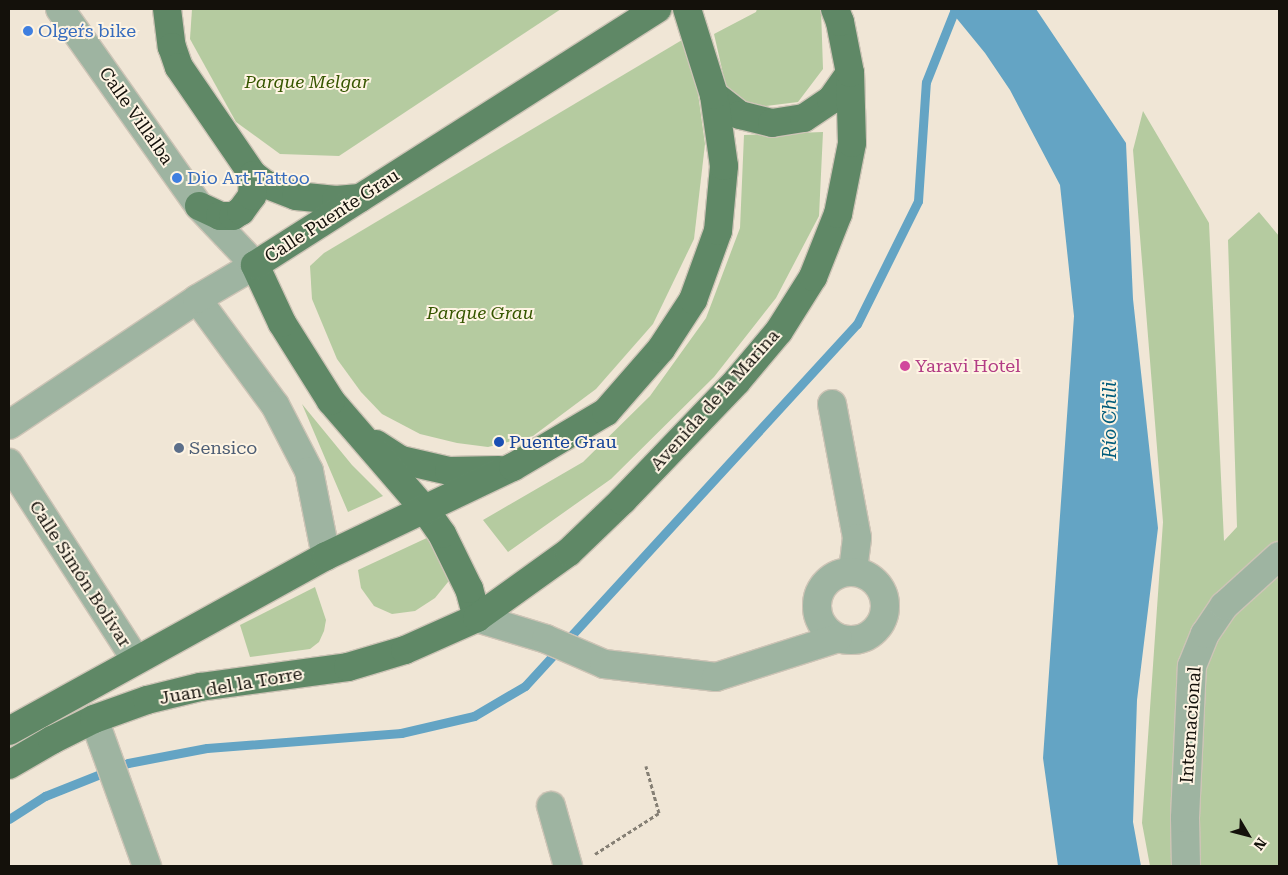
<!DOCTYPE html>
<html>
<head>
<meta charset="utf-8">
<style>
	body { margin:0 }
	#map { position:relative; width:1288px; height:875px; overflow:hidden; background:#f0e6d6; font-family:"Roboto Serif",serif }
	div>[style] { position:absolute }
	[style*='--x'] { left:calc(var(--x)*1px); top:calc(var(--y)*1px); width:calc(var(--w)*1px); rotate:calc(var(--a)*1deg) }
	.green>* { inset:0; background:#b5cba0 }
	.water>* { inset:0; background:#64a4c4 }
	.stream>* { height:9px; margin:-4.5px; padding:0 4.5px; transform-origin:4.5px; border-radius:4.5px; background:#64a4c4 }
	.path>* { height:3px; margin-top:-1.5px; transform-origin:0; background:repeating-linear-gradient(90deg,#857f74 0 4px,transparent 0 6.5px) }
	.roads { filter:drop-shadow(1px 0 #cdc4b6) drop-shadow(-1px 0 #cdc4b6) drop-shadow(0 1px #cdc4b6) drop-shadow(0 -1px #cdc4b6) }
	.minor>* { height:28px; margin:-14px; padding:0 14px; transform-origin:14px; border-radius:14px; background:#9eb4a1 }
	.minor>.ring { margin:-14px; padding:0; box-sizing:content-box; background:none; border:28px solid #9eb4a1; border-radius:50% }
	.major>* { height:28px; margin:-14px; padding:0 14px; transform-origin:14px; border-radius:14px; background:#5f8866 }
	.dots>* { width:14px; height:14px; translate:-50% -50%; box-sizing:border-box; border:2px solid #fef4e3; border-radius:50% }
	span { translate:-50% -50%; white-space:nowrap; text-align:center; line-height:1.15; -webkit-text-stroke:4px #fef4e3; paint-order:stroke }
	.shop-label { font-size:18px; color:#366cbe }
	.left { translate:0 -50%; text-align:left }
	.park-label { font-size:18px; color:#365600; font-style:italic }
	.street-label { font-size:18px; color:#14110b }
	.hotel-label { font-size:18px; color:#b23c85 }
	.transit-label { font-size:18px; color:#164399 }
	.service-label { font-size:18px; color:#4e5e75 }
	.water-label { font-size:19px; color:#025c7b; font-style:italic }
	.frame { position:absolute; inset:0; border:10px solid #14110b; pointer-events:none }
	.north { position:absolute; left:1223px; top:810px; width:50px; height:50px; -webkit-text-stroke:4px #fef4e3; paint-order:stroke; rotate:127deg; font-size:14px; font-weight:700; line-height:20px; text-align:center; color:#14110b }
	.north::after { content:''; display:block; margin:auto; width:18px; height:22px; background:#14110b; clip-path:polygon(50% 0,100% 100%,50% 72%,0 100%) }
</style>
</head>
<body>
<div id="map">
	<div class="green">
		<div style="clip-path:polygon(192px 9px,561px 9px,339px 156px,280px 154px,236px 122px,190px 39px)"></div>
		<div style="clip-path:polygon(757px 9px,821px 9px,823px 69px,798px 102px,749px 108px,727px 91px,714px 34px,756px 12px)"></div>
		<div style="clip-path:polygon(682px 40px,696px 79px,705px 144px,694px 239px,653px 324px,596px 389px,533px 436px,488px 447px,457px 443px,420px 434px,382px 414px,361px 392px,337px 359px,312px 299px,310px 266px,324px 253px)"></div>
		<div style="clip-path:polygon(1143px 111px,1209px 223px,1224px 541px,1237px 527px,1228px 240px,1259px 212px,1279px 236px,1279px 866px,1150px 866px,1142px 823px,1163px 522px,1133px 150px)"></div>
		<div style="clip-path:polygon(823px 132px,819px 216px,776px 298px,714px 377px,611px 479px,508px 552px,483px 520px,583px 462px,650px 396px,706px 318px,740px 228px,744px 135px)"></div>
		<div style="clip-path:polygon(302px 404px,352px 465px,383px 496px,348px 512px)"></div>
		<div style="clip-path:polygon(431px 536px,450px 563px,448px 582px,435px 598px,415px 611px,392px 614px,374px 606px,361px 588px,358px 570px)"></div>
		<div style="clip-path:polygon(315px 587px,326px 620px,324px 631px,319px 642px,310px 649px,250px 657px,240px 625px)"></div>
	</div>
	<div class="water">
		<div style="clip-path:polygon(949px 9px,1036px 9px,1126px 143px,1133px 299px,1158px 528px,1137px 700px,1133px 822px,1141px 866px,1058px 866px,1043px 758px,1074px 316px,1060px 185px,1010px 90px,985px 53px)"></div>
	</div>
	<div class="stream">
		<div style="--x:9;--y:819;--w:43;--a:-32.6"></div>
		<div style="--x:45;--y:796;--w:89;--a:-21.7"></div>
		<div style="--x:128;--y:763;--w:80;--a:-10.8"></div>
		<div style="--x:207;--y:748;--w:195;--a:-4.4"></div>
		<div style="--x:401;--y:733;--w:75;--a:-13.1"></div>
		<div style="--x:474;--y:716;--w:59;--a:-30.5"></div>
		<div style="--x:525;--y:686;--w:491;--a:-47.5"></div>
		<div style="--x:857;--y:324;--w:137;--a:-63.6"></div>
		<div style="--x:918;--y:201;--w:119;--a:-86.2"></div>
		<div style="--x:926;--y:82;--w:79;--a:-68.3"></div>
	</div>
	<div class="path">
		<div style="--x:595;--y:854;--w:76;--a:-32.6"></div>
		<div style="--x:659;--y:813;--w:49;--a:-105.5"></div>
	</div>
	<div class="roads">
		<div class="minor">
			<div style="--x:197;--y:299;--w:132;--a:53.7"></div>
			<div style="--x:275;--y:405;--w:74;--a:62.7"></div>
			<div style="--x:309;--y:471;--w:87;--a:78.7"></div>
			<div style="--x:832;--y:404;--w:136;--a:79.4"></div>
			<div style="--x:857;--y:538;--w:34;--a:97"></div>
			<div style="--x:9;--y:425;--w:226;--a:-33.8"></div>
			<div style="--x:197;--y:299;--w:67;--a:-30.4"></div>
			<div style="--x:255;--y:265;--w:81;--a:-133.5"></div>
			<div style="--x:199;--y:206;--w:241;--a:-125.2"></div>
			<div style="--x:9;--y:463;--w:234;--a:57.2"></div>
			<div class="ring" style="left:817px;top:572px;width:40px;height:40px"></div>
			<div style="--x:477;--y:618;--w:72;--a:16.9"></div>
			<div style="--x:546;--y:639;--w:63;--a:23.3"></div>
			<div style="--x:604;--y:664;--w:113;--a:6.6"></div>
			<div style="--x:716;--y:677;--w:128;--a:-17.7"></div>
			<div style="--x:94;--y:719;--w:156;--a:70.2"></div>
			<div style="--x:551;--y:806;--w:62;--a:74.2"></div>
			<div style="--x:1186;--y:866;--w:48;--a:-91.2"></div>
			<div style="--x:1185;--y:818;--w:152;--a:-87.4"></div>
			<div style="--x:1192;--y:666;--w:35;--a:-68"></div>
			<div style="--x:1205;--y:634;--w:34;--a:-56"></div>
			<div style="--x:1224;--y:606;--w:74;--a:-42.3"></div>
		</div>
		<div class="major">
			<div style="--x:167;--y:9;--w:38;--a:83"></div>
			<div style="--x:172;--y:47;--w:21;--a:71"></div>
			<div style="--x:179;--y:67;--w:131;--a:55.6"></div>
			<div style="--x:253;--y:175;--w:15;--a:37"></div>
			<div style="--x:265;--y:184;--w:33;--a:21"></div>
			<div style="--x:296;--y:196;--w:40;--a:5.7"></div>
			<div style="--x:336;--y:200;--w:24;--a:-5"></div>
			<div style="--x:714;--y:95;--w:33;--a:38"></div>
			<div style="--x:740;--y:115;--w:33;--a:14"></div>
			<div style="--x:772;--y:123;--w:32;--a:-9"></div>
			<div style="--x:804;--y:118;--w:32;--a:-34"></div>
			<div style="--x:831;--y:100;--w:33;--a:-55"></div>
			<div style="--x:199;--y:206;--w:23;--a:25"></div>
			<div style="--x:220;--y:216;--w:13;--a:0"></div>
			<div style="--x:233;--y:216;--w:9;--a:-32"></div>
			<div style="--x:241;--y:211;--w:19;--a:-54"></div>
			<div style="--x:252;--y:196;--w:21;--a:-87"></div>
			<div style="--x:376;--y:444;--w:30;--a:33"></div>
			<div style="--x:401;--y:460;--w:49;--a:12.9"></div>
			<div style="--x:449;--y:471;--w:50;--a:-1.1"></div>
			<div style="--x:477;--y:618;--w:30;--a:-105"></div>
			<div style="--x:469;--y:589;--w:61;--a:-116.1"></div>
			<div style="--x:442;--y:534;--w:29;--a:-125"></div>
			<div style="--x:425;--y:510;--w:144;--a:-130.8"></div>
			<div style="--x:331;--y:401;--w:92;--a:-122.1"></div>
			<div style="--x:282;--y:323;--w:64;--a:-115"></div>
			<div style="--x:255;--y:265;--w:477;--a:-32.5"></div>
			<div style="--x:9;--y:731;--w:362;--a:-28.9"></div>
			<div style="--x:326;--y:556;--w:207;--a:-25.5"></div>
			<div style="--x:513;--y:467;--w:108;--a:-30.6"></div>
			<div style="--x:606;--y:412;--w:84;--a:-48.9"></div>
			<div style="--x:661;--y:349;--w:59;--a:-56.9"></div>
			<div style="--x:693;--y:300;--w:73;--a:-70.1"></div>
			<div style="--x:718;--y:231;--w:65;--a:-84.7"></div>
			<div style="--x:724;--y:166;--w:72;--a:-98"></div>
			<div style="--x:714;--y:95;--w:90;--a:-107.4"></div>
			<div style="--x:9;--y:765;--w:50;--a:-30.2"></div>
			<div style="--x:52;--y:740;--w:47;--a:-26.6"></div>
			<div style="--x:94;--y:719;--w:56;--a:-19.7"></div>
			<div style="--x:147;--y:700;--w:55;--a:-13.8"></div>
			<div style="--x:200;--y:687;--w:149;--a:-7.7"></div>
			<div style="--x:348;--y:667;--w:59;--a:-16.6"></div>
			<div style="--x:405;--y:650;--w:79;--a:-24"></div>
			<div style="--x:477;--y:618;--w:113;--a:-35.7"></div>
			<div style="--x:569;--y:552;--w:74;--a:-43.9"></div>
			<div style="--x:622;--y:501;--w:166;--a:-46.2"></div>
			<div style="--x:737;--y:381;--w:65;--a:-50"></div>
			<div style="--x:779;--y:331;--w:64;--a:-57.8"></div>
			<div style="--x:813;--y:277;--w:68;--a:-68.4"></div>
			<div style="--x:838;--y:214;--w:72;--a:-78.8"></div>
			<div style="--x:852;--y:143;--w:70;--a:-91.6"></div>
			<div style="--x:850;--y:73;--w:52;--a:-101.1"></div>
			<div style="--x:840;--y:22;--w:14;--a:-111"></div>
		</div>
	</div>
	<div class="dots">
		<div style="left:28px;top:31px;background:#3f7fe0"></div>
		<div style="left:177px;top:178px;background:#3f7fe0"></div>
		<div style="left:905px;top:366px;background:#d1479c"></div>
		<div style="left:499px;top:442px;background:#1a4fb4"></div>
		<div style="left:179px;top:448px;background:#5c6f8a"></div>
	</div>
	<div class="shop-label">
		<span class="left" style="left:38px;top:31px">Olger´s bike</span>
		<span class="left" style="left:187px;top:178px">Dio Art Tattoo</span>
	</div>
	<div class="park-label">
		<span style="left:307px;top:82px">Parque Melgar</span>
		<span style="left:480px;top:313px">Parque Grau</span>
	</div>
	<div class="street-label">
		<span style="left:136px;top:116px;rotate:55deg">Calle Villalba</span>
		<span style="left:332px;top:216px;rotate:-33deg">Calle Puente Grau</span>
		<span style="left:715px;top:400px;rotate:-48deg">Avenida de la Marina</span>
		<span style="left:80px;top:574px;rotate:57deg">Calle Simón Bolívar</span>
		<span style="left:231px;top:686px;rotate:-10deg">Juan del la Torre</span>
		<span style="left:1191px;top:725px;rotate:-86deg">Internacional</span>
	</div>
	<div class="hotel-label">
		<span class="left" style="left:915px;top:366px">Yaravi Hotel</span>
	</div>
	<div class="transit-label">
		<span class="left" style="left:509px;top:442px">Puente Grau</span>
	</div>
	<div class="service-label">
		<span class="left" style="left:189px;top:448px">Sensico</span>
	</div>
	<div class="water-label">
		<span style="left:1110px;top:420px;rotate:-90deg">Río Chili</span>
	</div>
	<div class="frame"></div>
	<div class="north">N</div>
</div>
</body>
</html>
